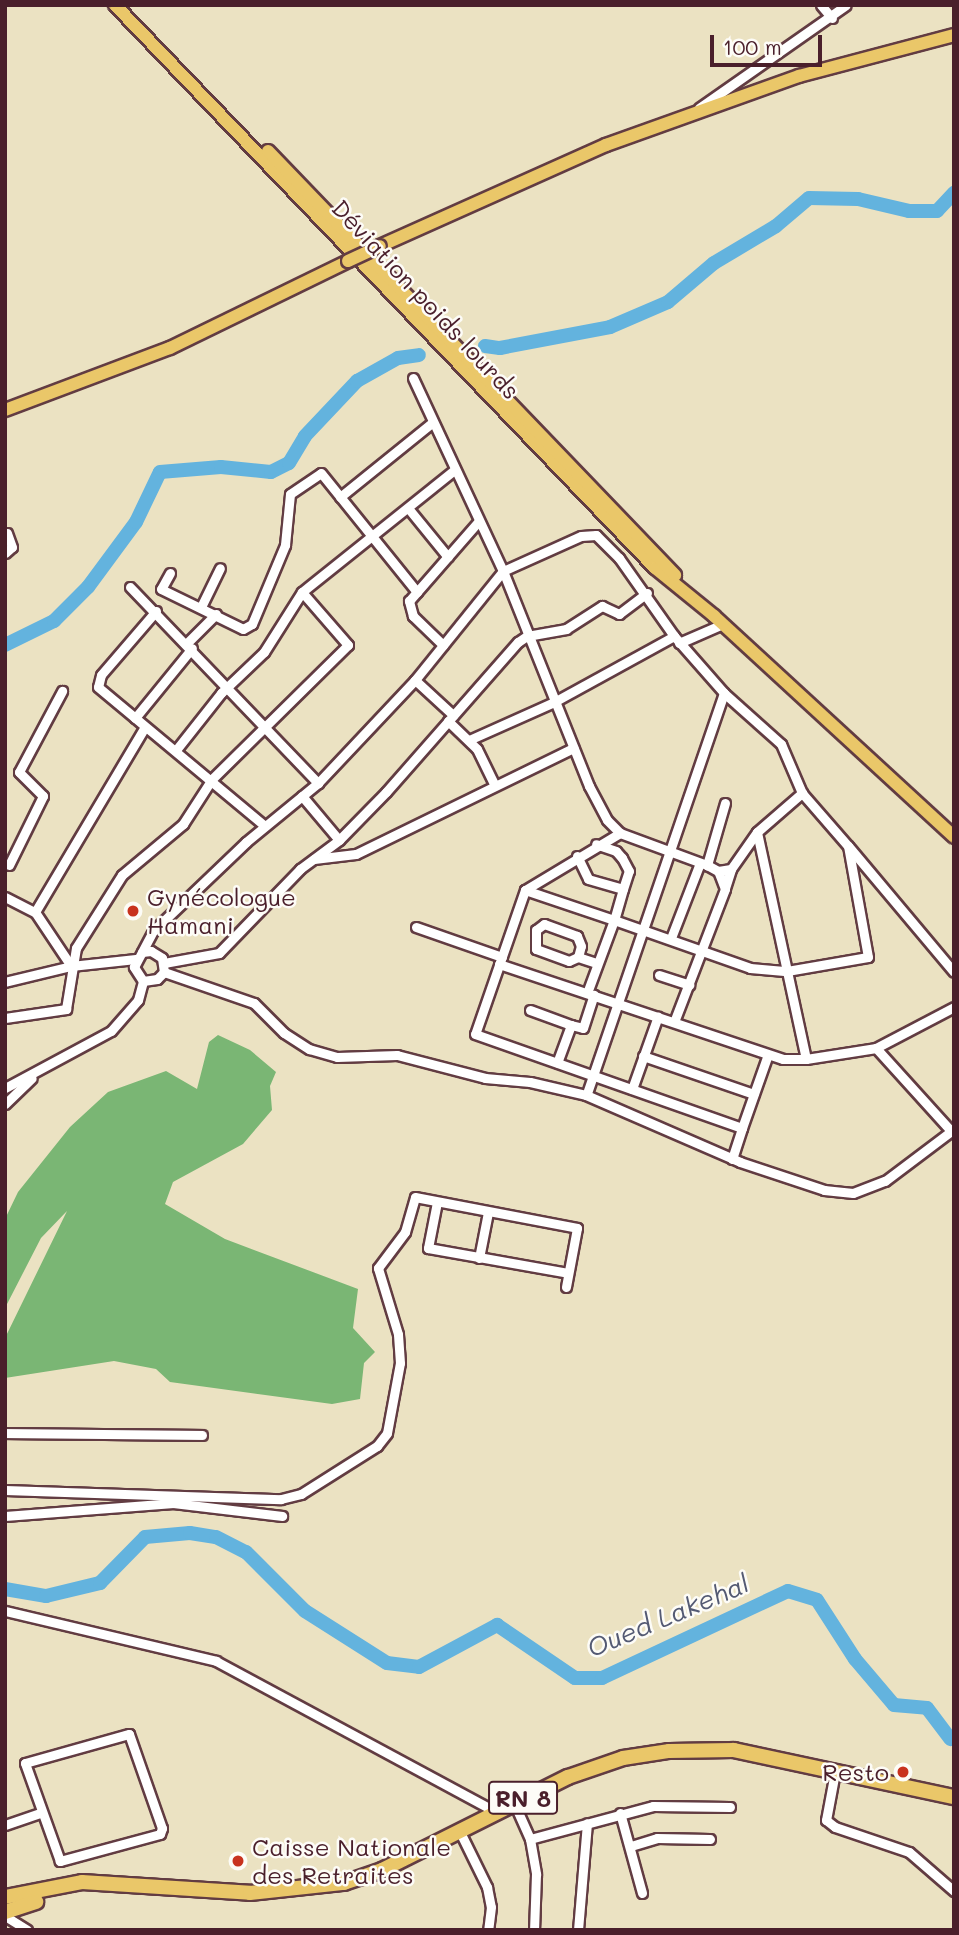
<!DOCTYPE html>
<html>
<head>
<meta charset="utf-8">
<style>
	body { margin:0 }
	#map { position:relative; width:959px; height:1935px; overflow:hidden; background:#ebe2c2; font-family:Mali,sans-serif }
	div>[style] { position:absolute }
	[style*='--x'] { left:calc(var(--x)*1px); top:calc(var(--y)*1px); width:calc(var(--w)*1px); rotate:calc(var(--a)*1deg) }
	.forest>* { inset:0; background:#7ab674 }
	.river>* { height:14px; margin:-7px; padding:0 7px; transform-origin:7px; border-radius:7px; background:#63b3de }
	.roads { filter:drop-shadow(2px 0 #623c42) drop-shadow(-2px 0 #623c42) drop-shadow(0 2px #623c42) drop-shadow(0 -2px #623c42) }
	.minor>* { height:9px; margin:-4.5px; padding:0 4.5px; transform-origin:4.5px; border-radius:4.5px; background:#fff }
	.major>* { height:12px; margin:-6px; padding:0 6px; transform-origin:6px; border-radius:6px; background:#eac769 }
	.highway>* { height:14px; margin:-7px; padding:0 7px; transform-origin:7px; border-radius:7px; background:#eac769 }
	.bridges { filter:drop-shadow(2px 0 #623c42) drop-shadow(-2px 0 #623c42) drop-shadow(0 2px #623c42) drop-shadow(0 -2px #623c42) }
	.major-bridge>* { height:12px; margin:-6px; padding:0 6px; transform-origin:6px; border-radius:6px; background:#eac769 }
	.dots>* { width:19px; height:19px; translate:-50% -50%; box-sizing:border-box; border:4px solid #fdfcf7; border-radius:50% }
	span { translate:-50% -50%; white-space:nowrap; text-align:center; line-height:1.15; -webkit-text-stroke:5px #fdfcf7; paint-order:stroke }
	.shield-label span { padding:2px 5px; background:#fdfcf7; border:2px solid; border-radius:5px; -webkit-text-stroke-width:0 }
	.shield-label { font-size:23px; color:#4a1f2b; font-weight:700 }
	.street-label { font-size:24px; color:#4a1f2b }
	.poi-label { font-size:24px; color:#4a1f2b }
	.left { translate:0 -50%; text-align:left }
	.right { translate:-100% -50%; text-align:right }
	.water-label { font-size:26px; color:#545a73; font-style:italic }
	.frame { position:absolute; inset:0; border:7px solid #4a1f2b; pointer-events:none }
	.scale { position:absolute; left:710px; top:35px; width:112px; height:32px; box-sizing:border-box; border:4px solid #4a1f2b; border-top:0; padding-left:9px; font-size:21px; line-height:24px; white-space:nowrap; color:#4a1f2b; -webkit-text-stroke:5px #fdfcf7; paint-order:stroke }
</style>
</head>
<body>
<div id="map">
	<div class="forest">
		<div style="clip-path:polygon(218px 1035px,250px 1050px,276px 1072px,270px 1086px,272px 1110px,243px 1144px,173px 1182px,165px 1204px,225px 1239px,358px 1289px,353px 1328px,375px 1352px,364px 1363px,360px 1399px,332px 1404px,170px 1382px,156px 1369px,114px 1361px,5px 1378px,5px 1338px,67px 1211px,41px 1238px,5px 1308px,5px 1219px,18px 1192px,70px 1127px,108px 1092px,166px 1071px,197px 1089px,209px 1042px)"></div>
	</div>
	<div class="river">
		<div style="--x:485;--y:346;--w:15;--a:8"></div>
		<div style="--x:500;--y:348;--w:112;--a:-10.8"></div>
		<div style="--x:610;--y:327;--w:63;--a:-23.3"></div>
		<div style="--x:668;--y:302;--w:60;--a:-40.3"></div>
		<div style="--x:714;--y:263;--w:72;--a:-30.8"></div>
		<div style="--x:776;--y:226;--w:43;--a:-40.3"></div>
		<div style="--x:809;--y:198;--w:49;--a:1.2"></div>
		<div style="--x:858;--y:199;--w:52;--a:13.2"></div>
		<div style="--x:909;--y:211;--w:28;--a:0"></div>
		<div style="--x:937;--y:211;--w:25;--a:-47"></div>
		<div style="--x:5;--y:645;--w:55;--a:-26.1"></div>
		<div style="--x:54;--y:621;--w:48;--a:-45"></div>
		<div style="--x:88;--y:587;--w:81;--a:-53.6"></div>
		<div style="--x:136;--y:522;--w:55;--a:-64.4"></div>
		<div style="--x:160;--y:472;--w:61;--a:-4.7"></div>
		<div style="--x:221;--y:467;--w:50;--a:5.7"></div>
		<div style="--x:271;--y:472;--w:20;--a:-27"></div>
		<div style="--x:289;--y:463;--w:31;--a:-59"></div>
		<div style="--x:305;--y:436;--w:76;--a:-46.6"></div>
		<div style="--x:357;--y:381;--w:47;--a:-29.3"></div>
		<div style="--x:398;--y:358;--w:21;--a:-8"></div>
		<div style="--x:5;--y:1589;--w:42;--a:9.7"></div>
		<div style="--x:46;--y:1596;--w:56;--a:-13.5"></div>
		<div style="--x:100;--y:1583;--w:64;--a:-45.6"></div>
		<div style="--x:145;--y:1537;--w:45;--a:-5.1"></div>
		<div style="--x:190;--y:1533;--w:26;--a:9"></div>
		<div style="--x:216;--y:1537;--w:34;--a:27"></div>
		<div style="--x:246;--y:1552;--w:83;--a:45"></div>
		<div style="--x:305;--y:1611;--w:97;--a:32.4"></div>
		<div style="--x:387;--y:1663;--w:32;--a:7"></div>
		<div style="--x:419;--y:1667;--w:89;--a:-28.3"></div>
		<div style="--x:497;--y:1625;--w:94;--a:34.2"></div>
		<div style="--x:575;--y:1678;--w:27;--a:0"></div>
		<div style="--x:602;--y:1678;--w:205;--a:-25.1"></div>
		<div style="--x:788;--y:1591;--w:30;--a:17"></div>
		<div style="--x:817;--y:1600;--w:70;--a:57.2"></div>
		<div style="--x:855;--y:1659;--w:60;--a:49.7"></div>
		<div style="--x:894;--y:1705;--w:33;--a:5"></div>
		<div style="--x:927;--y:1708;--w:39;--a:53"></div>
	</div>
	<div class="roads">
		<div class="minor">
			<div style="--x:821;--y:5;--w:17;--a:50"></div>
			<div style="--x:699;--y:108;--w:179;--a:-35"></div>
			<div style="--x:413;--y:378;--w:213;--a:65"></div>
			<div style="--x:503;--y:571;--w:232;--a:68.2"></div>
			<div style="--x:589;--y:786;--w:38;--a:62"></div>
			<div style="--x:607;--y:820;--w:18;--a:45"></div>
			<div style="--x:340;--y:497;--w:119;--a:-38.9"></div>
			<div style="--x:408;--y:508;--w:63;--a:50.8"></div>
			<div style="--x:5;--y:553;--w:9;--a:-41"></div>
			<div style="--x:12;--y:547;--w:15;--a:-110"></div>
			<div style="--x:170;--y:573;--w:18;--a:119"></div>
			<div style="--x:161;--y:589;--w:91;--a:26"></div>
			<div style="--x:243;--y:629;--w:10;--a:-29"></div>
			<div style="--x:252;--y:624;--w:86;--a:-67.3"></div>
			<div style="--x:285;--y:545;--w:51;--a:-84.4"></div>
			<div style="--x:290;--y:494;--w:37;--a:-34"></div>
			<div style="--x:321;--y:473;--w:153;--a:51.1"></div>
			<div style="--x:130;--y:587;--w:272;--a:46.2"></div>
			<div style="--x:201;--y:607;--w:43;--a:-64"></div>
			<div style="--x:156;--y:611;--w:84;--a:130.7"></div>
			<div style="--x:101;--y:675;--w:12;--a:104"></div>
			<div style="--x:98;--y:687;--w:217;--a:39.8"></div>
			<div style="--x:187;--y:643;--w:41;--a:-45"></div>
			<div style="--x:679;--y:643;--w:48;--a:-23.4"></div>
			<div style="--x:443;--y:645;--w:42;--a:-136"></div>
			<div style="--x:413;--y:616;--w:16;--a:-105"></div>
			<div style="--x:409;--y:601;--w:105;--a:-48.9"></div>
			<div style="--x:415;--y:680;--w:52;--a:42.6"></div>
			<div style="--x:135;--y:718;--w:90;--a:-50.8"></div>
			<div style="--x:448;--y:721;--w:40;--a:44"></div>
			<div style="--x:477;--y:749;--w:39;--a:64"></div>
			<div style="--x:469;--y:740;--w:93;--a:-24.1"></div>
			<div style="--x:554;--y:702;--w:137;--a:-28.8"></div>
			<div style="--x:176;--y:750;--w:73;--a:-51.7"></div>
			<div style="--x:221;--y:693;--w:59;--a:-43.6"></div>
			<div style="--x:264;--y:652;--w:71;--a:-57.7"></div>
			<div style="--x:302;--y:592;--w:193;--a:-38.7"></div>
			<div style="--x:302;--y:796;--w:57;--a:49.9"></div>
			<div style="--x:725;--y:803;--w:65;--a:106.2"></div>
			<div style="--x:707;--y:865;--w:13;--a:29"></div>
			<div style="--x:718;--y:871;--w:13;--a:-9"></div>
			<div style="--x:849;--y:847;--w:163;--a:50"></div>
			<div style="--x:577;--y:856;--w:25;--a:64"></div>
			<div style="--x:588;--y:879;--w:36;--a:16"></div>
			<div style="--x:623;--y:889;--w:19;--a:-72"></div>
			<div style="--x:629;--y:871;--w:15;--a:-118"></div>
			<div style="--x:622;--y:858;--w:9;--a:-131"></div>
			<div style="--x:616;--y:851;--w:21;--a:-161"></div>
			<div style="--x:314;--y:859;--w:42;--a:-6.8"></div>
			<div style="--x:356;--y:854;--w:242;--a:-26"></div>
			<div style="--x:9;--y:865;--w:77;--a:-63.8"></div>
			<div style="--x:43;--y:796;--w:34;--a:-135"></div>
			<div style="--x:19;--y:772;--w:92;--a:-62"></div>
			<div style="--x:725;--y:888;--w:20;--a:-72"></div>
			<div style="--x:731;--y:869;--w:45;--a:-54.9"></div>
			<div style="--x:623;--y:889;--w:32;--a:106"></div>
			<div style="--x:614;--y:920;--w:144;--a:19.4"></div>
			<div style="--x:750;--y:968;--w:37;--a:5"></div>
			<div style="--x:787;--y:971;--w:82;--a:-9.8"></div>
			<div style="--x:868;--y:957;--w:113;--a:-100.2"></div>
			<div style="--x:848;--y:846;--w:70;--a:-131"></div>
			<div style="--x:525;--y:890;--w:152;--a:109.1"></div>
			<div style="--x:475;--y:1034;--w:283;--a:19.4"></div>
			<div style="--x:742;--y:1128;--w:78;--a:-70.6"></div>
			<div style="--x:5;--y:897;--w:34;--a:27"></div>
			<div style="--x:35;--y:912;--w:65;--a:56.3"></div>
			<div style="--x:71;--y:966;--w:68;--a:166.4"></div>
			<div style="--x:35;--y:912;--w:215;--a:-59.3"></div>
			<div style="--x:416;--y:927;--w:91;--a:19.2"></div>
			<div style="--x:671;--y:938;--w:80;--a:-68.9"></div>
			<div style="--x:142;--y:952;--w:9;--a:-6"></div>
			<div style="--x:151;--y:951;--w:13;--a:32"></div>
			<div style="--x:162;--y:958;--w:14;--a:82"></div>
			<div style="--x:164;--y:972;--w:10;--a:135"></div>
			<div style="--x:157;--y:979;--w:14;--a:172"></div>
			<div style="--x:143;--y:981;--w:17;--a:-123"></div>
			<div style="--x:134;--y:967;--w:41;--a:-62.2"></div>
			<div style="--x:153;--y:931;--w:129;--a:-43.7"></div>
			<div style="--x:246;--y:842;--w:93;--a:-39.3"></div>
			<div style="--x:318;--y:783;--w:141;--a:-46.7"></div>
			<div style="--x:415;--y:680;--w:140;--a:-51.1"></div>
			<div style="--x:503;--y:571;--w:85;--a:-24.2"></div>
			<div style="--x:581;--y:536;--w:15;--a:-4"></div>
			<div style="--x:596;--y:535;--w:33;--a:45"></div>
			<div style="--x:619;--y:558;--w:95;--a:54.8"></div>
			<div style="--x:674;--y:636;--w:76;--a:48.7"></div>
			<div style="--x:724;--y:693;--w:425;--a:108.9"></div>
			<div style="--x:578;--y:957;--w:11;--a:-75"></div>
			<div style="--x:581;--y:946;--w:11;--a:-112"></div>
			<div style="--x:577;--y:936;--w:35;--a:-160"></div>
			<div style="--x:544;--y:924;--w:10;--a:143"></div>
			<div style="--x:536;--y:930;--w:19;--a:90"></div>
			<div style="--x:536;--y:949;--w:35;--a:20"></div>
			<div style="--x:569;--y:961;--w:10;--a:-24"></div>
			<div style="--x:578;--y:957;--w:20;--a:18"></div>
			<div style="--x:164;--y:963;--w:56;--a:-10.3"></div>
			<div style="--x:219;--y:953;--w:117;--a:-46"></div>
			<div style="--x:300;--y:869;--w:49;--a:-36.6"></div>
			<div style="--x:339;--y:840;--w:67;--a:-45.6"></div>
			<div style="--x:386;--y:792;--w:200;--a:-48.7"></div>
			<div style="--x:518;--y:642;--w:11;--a:-34"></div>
			<div style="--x:527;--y:636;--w:40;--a:-10"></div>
			<div style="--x:566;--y:629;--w:43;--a:-32.6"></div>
			<div style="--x:602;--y:606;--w:19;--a:25"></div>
			<div style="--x:619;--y:614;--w:35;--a:-37"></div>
			<div style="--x:499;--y:964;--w:299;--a:18.5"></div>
			<div style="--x:783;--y:1059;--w:23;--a:0"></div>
			<div style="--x:806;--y:1059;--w:232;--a:-102.2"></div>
			<div style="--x:757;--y:832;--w:60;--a:-40.9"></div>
			<div style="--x:802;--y:793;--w:53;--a:-113.2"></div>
			<div style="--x:781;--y:744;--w:76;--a:-138.2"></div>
			<div style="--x:71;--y:966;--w:65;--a:-6.1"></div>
			<div style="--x:164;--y:972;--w:95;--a:19"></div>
			<div style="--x:254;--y:1003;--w:42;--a:45"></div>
			<div style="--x:284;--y:1033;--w:30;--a:33"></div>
			<div style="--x:309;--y:1049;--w:29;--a:16"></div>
			<div style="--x:337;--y:1057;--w:60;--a:-1.9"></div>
			<div style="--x:397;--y:1055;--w:91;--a:14.6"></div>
			<div style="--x:485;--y:1078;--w:45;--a:5.1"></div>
			<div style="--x:530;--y:1082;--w:57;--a:13.1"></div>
			<div style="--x:586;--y:1095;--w:168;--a:23.5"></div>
			<div style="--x:740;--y:1162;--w:89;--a:18.4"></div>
			<div style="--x:824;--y:1190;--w:29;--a:6"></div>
			<div style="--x:853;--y:1193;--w:34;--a:-21"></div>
			<div style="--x:885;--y:1181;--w:86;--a:-37"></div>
			<div style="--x:659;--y:975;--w:32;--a:18"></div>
			<div style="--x:587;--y:993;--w:78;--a:-69.7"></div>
			<div style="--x:614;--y:920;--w:94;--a:-161.4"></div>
			<div style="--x:525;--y:890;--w:111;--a:-31"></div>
			<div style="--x:620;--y:833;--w:93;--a:20.2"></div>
			<div style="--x:530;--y:1010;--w:44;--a:20.1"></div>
			<div style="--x:571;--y:1025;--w:40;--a:110.2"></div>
			<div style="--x:5;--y:1018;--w:62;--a:-8.4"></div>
			<div style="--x:66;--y:1009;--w:62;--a:-80.7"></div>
			<div style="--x:76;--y:948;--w:86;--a:-57.8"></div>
			<div style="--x:122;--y:875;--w:80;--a:-39.9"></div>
			<div style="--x:183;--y:824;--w:54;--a:-57.2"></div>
			<div style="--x:212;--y:779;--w:191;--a:-44.6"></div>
			<div style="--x:348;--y:645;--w:70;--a:-131"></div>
			<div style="--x:674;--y:1022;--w:142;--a:-69"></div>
			<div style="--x:725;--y:889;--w:19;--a:-111"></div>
			<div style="--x:571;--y:1025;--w:12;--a:14"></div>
			<div style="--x:583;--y:1028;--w:35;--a:-72"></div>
			<div style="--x:876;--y:1048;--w:112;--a:47.9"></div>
			<div style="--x:643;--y:1056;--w:117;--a:18.9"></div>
			<div style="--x:806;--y:1059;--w:71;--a:-8.9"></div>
			<div style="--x:876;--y:1048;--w:88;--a:-27.7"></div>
			<div style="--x:5;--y:1088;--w:120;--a:-28.3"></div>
			<div style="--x:111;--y:1031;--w:41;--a:-48.9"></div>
			<div style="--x:138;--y:1000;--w:20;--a:-75"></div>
			<div style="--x:632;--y:1089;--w:77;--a:-70.4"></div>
			<div style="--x:5;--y:1104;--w:37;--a:-44"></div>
			<div style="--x:732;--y:1159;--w:33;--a:-72"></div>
			<div style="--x:437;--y:1202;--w:47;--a:101.1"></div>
			<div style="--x:428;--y:1248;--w:142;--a:10.1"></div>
			<div style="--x:479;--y:1258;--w:47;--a:-78.9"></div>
			<div style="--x:5;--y:1433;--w:197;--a:0.6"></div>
			<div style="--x:5;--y:1490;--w:276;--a:1.9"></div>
			<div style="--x:281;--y:1499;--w:21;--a:-14"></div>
			<div style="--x:301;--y:1494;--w:90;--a:-32.3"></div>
			<div style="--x:377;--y:1446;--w:16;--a:-52"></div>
			<div style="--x:387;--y:1433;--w:71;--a:-79.5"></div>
			<div style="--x:400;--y:1363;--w:29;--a:-94"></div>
			<div style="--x:398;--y:1334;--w:69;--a:-106.9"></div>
			<div style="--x:378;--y:1268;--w:45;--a:-53.1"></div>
			<div style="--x:405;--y:1232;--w:36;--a:-74"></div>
			<div style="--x:415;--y:1197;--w:165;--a:10.8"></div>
			<div style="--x:577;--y:1228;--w:60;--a:100.6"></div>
			<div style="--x:5;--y:1516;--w:169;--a:-4.4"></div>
			<div style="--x:173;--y:1503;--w:110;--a:6.8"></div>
			<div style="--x:5;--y:1611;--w:217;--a:13.3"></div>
			<div style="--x:216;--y:1661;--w:317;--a:28.3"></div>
			<div style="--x:129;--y:1734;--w:100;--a:70.7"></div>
			<div style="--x:162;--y:1828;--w:6;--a:108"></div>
			<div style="--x:160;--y:1834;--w:104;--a:164.9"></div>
			<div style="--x:60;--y:1861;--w:104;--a:-109.7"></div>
			<div style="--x:25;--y:1763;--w:108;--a:-15.6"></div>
			<div style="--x:835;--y:1772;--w:49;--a:100.6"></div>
			<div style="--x:826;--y:1820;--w:11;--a:38"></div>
			<div style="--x:835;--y:1827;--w:78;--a:18.7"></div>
			<div style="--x:909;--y:1852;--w:60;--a:40.9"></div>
			<div style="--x:514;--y:1803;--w:39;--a:66"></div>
			<div style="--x:530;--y:1839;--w:36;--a:80"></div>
			<div style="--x:536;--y:1874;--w:56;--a:92"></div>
			<div style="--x:620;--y:1813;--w:83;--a:74.6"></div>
			<div style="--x:5;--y:1825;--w:37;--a:-19"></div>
			<div style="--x:459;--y:1830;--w:64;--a:63.8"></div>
			<div style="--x:487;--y:1887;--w:20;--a:79"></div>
			<div style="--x:491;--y:1907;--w:23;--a:97"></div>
			<div style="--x:530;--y:1839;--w:127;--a:-15"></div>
			<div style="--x:653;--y:1806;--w:77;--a:0.7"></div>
			<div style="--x:631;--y:1846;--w:27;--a:-17"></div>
			<div style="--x:657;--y:1838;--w:53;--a:1.1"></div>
			<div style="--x:5;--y:1916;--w:26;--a:32"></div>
			<div style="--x:578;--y:1930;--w:107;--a:-85.2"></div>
		</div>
		<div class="major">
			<div style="--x:115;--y:5;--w:780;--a:46.19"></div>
			<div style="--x:655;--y:568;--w:76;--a:39.1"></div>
			<div style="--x:714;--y:616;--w:326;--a:42.6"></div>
			<div style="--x:268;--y:151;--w:588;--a:46.17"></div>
			<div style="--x:380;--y:246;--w:248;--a:-24.1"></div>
			<div style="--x:606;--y:145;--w:205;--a:-19.7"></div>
			<div style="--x:799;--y:76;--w:160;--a:-14.8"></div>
			<div style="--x:5;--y:410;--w:176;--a:-20.6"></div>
			<div style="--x:170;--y:348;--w:198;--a:-26"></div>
		</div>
		<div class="highway">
			<div style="--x:5;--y:1897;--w:78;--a:-11"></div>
			<div style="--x:82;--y:1882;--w:168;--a:3.7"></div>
			<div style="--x:250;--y:1893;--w:95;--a:-6.1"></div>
			<div style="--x:344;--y:1883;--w:40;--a:-18.9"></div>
			<div style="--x:382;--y:1870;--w:208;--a:-26.6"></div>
			<div style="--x:568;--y:1777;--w:58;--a:-19.1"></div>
			<div style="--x:623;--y:1758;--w:47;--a:-8.7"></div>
			<div style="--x:669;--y:1751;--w:65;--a:-0.9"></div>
			<div style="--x:734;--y:1750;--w:225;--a:12.1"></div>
			<div style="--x:5;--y:1912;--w:33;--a:-18"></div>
		</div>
	</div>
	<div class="bridges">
		<div class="major-bridge">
			<div style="--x:348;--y:261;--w:35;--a:-25"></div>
		</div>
	</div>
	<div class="dots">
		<div style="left:133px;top:911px;background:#c8321e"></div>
		<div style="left:903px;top:1772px;background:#c8321e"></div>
		<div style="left:238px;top:1861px;background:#c8321e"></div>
	</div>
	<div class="shield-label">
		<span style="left:523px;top:1798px">RN 8</span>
	</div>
	<div class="street-label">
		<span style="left:426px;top:299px;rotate:47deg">Déviation poids lourds</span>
	</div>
	<div class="poi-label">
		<span class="left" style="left:147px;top:911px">Gynécologue<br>Hamani</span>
		<span class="right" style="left:889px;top:1772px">Resto</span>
		<span class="left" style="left:252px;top:1861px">Caisse Nationale<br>des Retraites</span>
	</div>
	<div class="water-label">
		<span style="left:668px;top:1616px;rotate:-23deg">Oued Lakehal</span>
	</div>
	<div class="frame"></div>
	<div class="scale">100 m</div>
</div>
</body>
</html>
